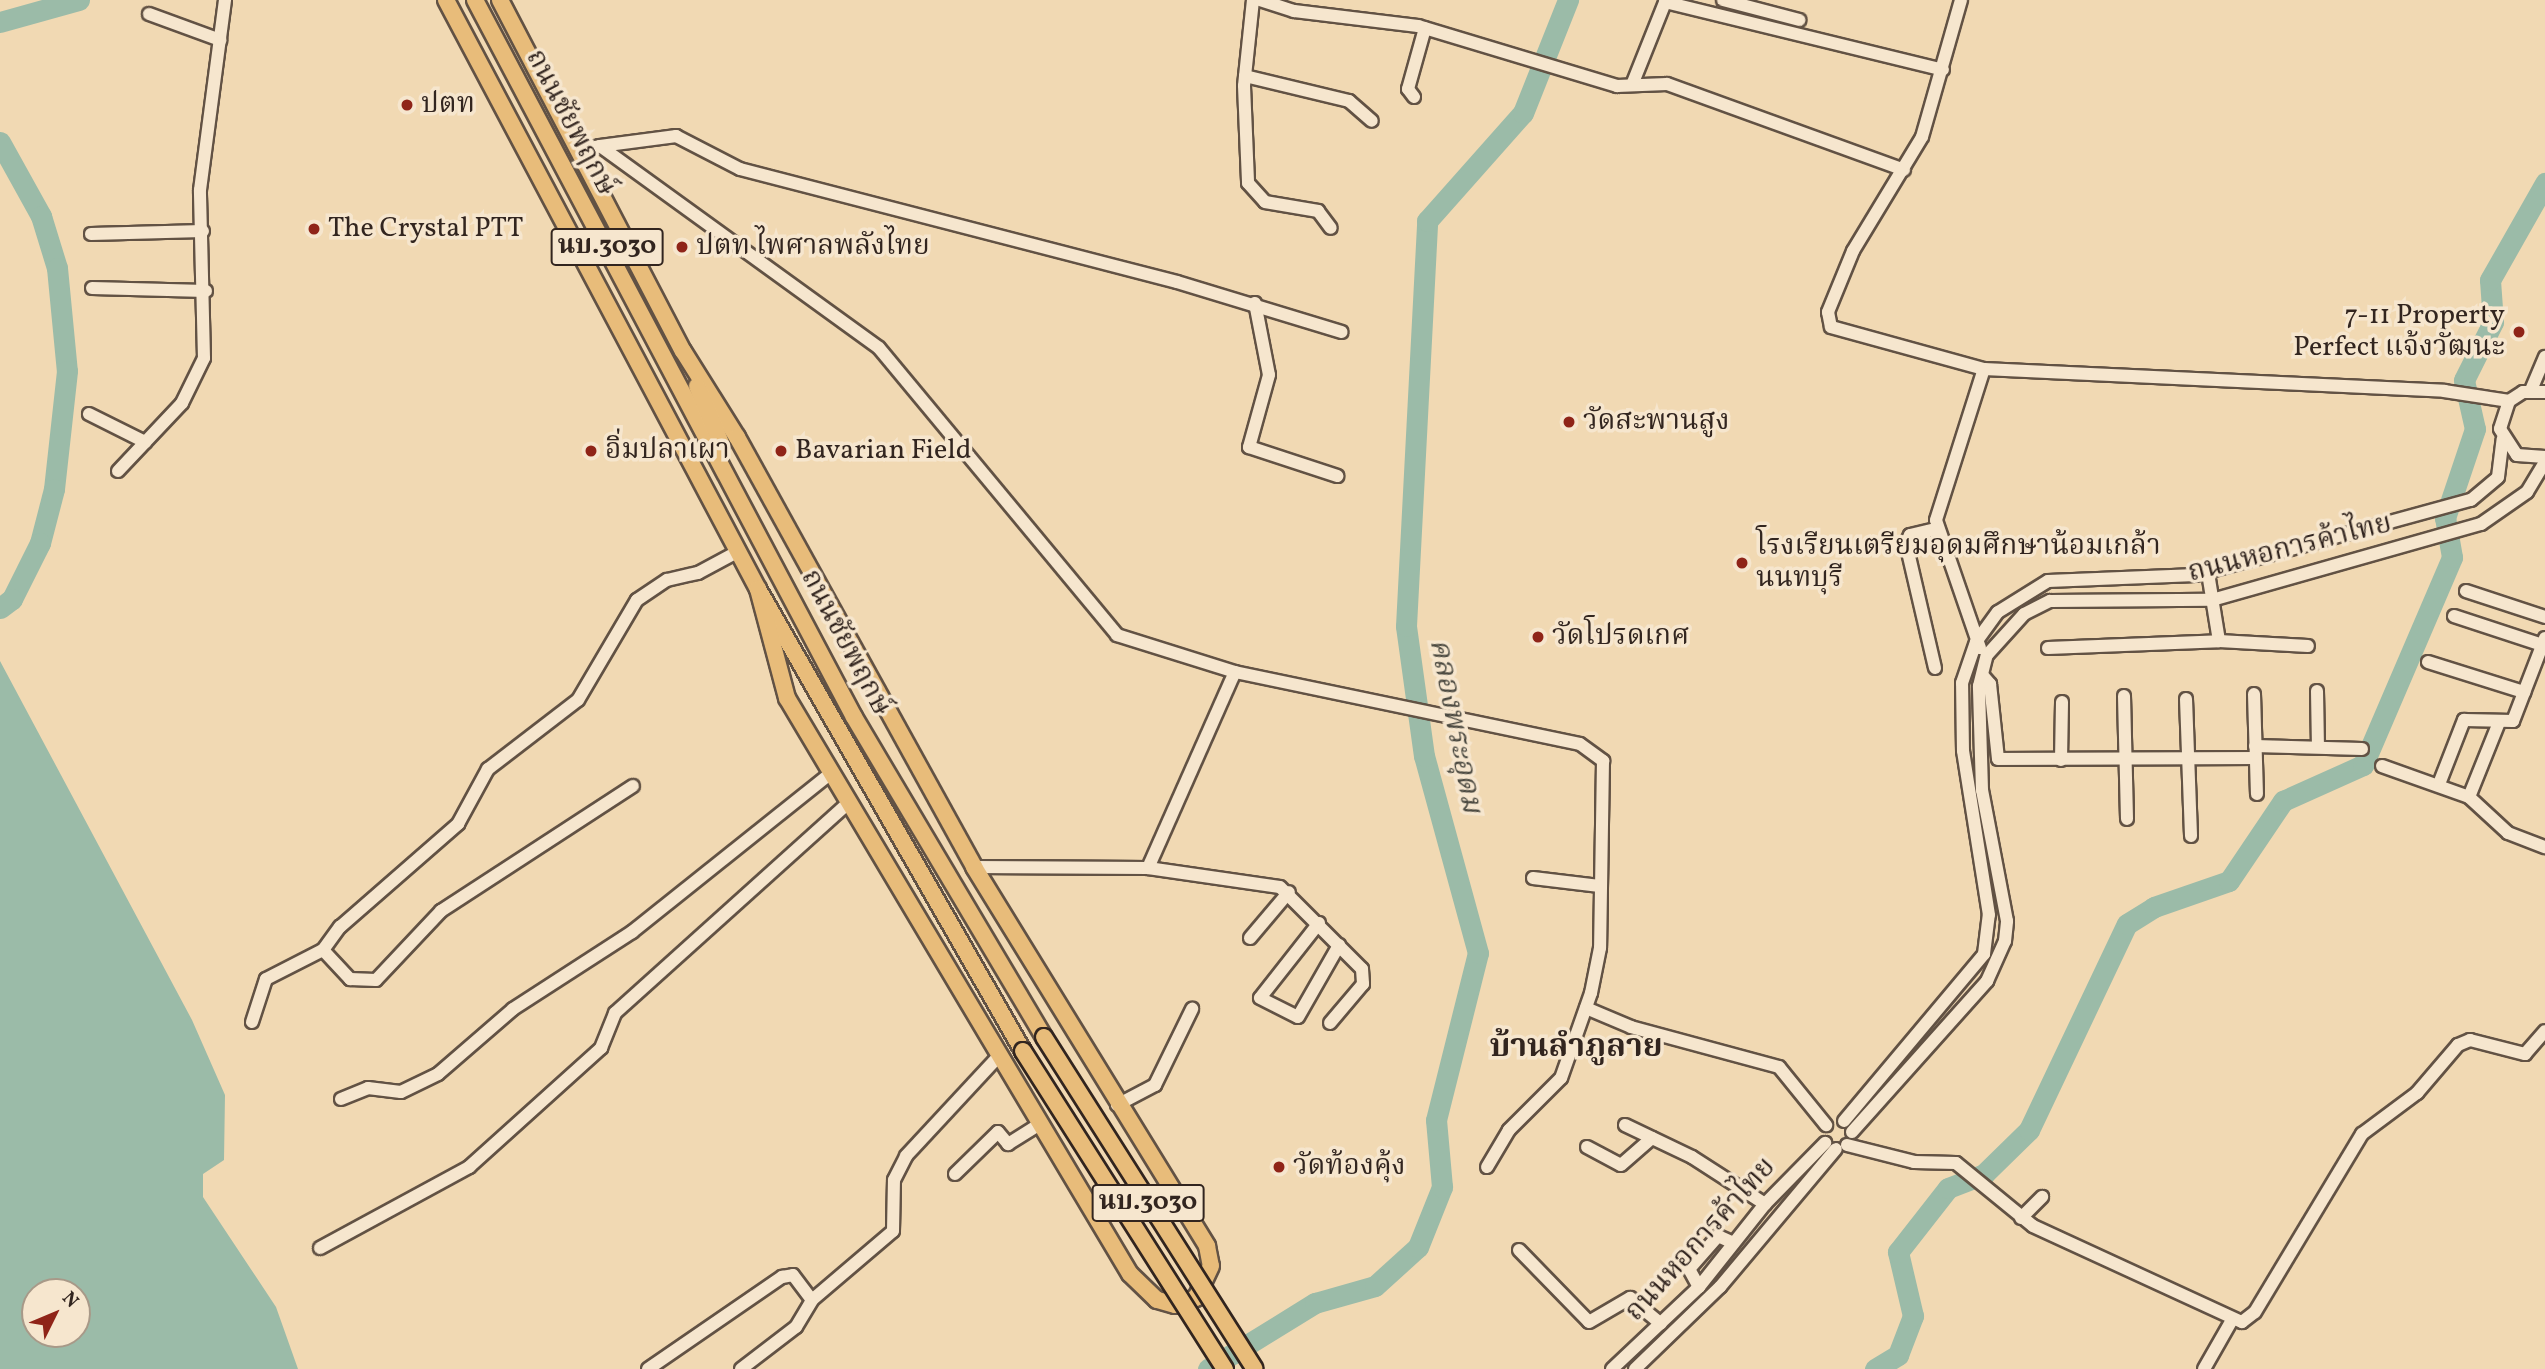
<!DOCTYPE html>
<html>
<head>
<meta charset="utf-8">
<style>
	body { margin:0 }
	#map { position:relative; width:2545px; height:1369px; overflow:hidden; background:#f1d9b3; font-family:Vollkorn,"Noto Serif Thai",serif }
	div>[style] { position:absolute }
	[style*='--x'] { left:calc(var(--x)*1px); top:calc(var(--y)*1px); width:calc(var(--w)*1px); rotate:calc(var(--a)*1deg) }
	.water>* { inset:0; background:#9bbba8 }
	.river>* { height:21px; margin:-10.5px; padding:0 10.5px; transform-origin:10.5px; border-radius:10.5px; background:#9bbba8 }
	.roads { filter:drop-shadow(2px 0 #625244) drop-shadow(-2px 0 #625244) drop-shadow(0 2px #625244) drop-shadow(0 -2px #625244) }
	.minor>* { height:12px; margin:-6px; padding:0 6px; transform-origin:6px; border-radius:6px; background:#f6e6ce }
	.major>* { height:16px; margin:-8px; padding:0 8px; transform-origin:8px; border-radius:8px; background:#e8bc7a }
	.bridges { filter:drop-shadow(2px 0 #32251f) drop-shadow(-2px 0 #32251f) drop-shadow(0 2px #32251f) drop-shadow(0 -2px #32251f) }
	.major-bridge>* { height:16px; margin:-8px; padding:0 8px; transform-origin:8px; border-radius:8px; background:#e8bc7a }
	.dots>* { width:19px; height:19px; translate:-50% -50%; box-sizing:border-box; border:4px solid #f6e6ce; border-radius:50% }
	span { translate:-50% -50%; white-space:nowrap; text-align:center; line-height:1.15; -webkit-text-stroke:7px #f6e6ce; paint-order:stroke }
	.shield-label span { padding:2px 5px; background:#f6e6ce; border:2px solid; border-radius:5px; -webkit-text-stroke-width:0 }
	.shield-label { font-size:26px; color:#32251f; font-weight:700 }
	.poi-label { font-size:28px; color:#32251f }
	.left { translate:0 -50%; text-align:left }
	.right { translate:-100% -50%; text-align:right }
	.street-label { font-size:28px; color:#32251f }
	.water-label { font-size:30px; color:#4c4a41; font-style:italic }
	.quarter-label { font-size:32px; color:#32251f; font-weight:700 }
	.north { position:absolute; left:21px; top:1278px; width:70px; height:70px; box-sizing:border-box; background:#f6e6ce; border:2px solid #a89988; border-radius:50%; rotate:47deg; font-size:19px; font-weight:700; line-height:28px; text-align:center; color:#32251f }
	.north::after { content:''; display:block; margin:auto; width:24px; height:32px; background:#8f2418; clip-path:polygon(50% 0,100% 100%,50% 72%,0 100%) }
</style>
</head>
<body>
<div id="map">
	<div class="water">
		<div style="clip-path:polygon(evenodd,0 661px,192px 1020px,225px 1095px,224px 1160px,203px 1174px,203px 1197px,276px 1307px,298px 1369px,0 1369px,0 661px,35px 1292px,77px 1292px,77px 1334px,35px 1334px,35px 1292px)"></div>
	</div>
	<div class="river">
		<div style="--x:0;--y:22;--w:82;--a:-15.6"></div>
		<div style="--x:0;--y:142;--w:85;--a:61"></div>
		<div style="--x:41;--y:216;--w:54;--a:72.9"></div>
		<div style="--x:57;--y:268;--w:103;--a:84.5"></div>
		<div style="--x:67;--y:371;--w:119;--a:96.3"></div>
		<div style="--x:54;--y:489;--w:56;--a:104.5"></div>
		<div style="--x:40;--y:543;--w:63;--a:116.6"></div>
		<div style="--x:12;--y:599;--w:15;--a:143"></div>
		<div style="--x:1208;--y:1369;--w:126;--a:-31.7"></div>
		<div style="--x:1315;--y:1303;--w:62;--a:-15.8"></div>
		<div style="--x:1375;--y:1286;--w:58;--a:-42.2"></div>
		<div style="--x:1418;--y:1247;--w:65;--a:-68.2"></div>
		<div style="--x:1442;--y:1187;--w:67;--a:-95.1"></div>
		<div style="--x:1436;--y:1120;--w:172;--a:-75.9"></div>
		<div style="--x:1478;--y:953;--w:204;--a:-105.3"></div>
		<div style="--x:1424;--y:756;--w:131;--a:-97.9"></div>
		<div style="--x:1406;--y:626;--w:406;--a:-87"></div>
		<div style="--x:1427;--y:221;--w:144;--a:-48.4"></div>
		<div style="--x:1523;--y:113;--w:122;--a:-68.3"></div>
		<div style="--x:1875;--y:1369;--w:27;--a:-31"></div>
		<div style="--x:1898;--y:1355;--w:42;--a:-69"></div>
		<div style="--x:1913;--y:1316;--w:66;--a:-103.2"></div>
		<div style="--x:1898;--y:1252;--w:81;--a:-52"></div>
		<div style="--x:1948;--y:1188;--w:39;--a:-21"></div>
		<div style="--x:1984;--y:1174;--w:63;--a:-44.4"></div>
		<div style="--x:2029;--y:1130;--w:228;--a:-64.6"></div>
		<div style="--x:2127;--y:924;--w:32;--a:-32"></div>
		<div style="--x:2154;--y:907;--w:79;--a:-19.1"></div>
		<div style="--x:2229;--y:881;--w:97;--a:-56"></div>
		<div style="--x:2283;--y:801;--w:88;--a:-24.2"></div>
		<div style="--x:2363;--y:765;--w:226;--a:-66.8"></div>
		<div style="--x:2452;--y:557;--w:40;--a:-100"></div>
		<div style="--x:2445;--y:518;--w:94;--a:-71.4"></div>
		<div style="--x:2475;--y:429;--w:50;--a:-102.7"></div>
		<div style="--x:2464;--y:380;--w:65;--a:-63.4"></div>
		<div style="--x:2493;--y:322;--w:42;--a:-94.1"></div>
		<div style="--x:2490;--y:280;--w:112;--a:-60.4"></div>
	</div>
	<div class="roads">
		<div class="minor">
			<div style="--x:1253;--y:0;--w:86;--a:96"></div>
			<div style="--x:1244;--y:86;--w:97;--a:87.6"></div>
			<div style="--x:1248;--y:183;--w:25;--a:48"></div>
			<div style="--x:1265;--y:202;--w:54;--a:9.6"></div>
			<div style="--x:1318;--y:211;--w:21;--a:53"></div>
			<div style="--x:1260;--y:0;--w:36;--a:18"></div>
			<div style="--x:1294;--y:11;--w:125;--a:6.9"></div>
			<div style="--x:1418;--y:26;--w:208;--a:16.8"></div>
			<div style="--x:1617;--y:86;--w:50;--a:-2.3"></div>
			<div style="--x:1667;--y:84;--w:252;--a:19.9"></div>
			<div style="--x:1723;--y:0;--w:79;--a:14.7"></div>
			<div style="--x:1961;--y:0;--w:142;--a:105.9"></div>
			<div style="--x:1922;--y:137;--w:133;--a:121.2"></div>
			<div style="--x:1853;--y:251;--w:66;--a:112.3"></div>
			<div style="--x:1828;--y:312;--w:15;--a:79"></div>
			<div style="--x:1831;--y:327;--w:159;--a:15.4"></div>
			<div style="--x:1984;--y:369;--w:461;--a:2.7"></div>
			<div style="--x:2444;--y:391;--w:66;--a:8.7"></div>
			<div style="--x:1665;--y:2;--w:286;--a:13.7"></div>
			<div style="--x:149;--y:14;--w:76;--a:20.1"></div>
			<div style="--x:1245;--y:76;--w:107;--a:13.5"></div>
			<div style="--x:1349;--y:101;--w:30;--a:41"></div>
			<div style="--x:1632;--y:85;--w:92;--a:-68.2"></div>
			<div style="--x:1414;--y:97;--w:10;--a:-127"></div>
			<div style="--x:1408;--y:89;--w:63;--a:-74.4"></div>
			<div style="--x:600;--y:146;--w:77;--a:-7.5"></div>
			<div style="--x:676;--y:136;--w:72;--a:27.3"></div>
			<div style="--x:740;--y:169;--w:451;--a:14.5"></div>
			<div style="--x:1177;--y:282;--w:172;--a:16.9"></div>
			<div style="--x:580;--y:150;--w:20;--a:-11"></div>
			<div style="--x:600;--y:146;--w:344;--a:35.9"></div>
			<div style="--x:879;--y:348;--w:373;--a:50.3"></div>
			<div style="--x:1117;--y:635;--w:124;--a:17.4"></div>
			<div style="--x:1235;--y:672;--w:352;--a:11.8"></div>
			<div style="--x:1580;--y:744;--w:29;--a:36"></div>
			<div style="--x:1603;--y:761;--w:187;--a:90.9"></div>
			<div style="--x:1600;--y:948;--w:46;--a:101.3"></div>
			<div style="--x:1591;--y:993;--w:90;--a:109.4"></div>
			<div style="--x:1561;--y:1078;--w:74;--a:135"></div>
			<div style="--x:1509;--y:1130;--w:43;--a:120.7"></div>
			<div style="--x:91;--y:234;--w:112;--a:-1.5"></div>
			<div style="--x:92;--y:288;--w:114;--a:1.5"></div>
			<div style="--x:1255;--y:303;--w:73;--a:79"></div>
			<div style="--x:1269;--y:375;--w:75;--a:105.5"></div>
			<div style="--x:1249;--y:447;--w:93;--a:18.2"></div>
			<div style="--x:2531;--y:390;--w:36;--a:-67"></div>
			<div style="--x:2545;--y:392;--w:22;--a:180"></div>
			<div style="--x:2523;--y:392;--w:17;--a:147"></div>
			<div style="--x:2509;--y:401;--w:29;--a:108"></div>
			<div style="--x:2500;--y:429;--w:31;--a:57"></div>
			<div style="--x:2517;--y:455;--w:28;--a:4"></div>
			<div style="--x:89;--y:414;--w:63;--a:26.6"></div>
			<div style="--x:118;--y:471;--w:93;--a:-46.7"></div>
			<div style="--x:182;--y:403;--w:50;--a:-63.9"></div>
			<div style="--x:204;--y:358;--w:168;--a:-91.4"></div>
			<div style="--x:200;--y:190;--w:192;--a:-82.5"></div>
			<div style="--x:2208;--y:573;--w:69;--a:80.8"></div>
			<div style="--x:2466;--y:591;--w:83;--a:18.2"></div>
			<div style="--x:2454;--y:616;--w:93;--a:18.2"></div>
			<div style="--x:1980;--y:648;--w:135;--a:-109"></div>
			<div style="--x:1936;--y:520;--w:158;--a:-72.4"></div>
			<div style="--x:2048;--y:648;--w:171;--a:-2.3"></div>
			<div style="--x:2219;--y:641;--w:89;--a:3.2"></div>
			<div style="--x:2428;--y:662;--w:101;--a:17.4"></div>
			<div style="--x:1935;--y:668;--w:128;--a:-103.1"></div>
			<div style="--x:1906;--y:543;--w:9;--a:-63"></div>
			<div style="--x:1910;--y:535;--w:27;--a:-13"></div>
			<div style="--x:1983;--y:676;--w:11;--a:49"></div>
			<div style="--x:1990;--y:684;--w:75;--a:83.9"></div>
			<div style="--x:1998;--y:759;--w:255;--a:-0.2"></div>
			<div style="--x:2317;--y:691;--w:55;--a:89"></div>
			<div style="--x:2254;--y:694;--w:100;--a:88.3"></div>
			<div style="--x:2124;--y:696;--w:123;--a:88.6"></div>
			<div style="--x:2186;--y:699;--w:137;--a:87.9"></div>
			<div style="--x:2255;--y:746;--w:107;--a:1.6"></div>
			<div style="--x:2061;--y:760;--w:58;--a:-89"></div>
			<div style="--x:2382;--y:766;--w:92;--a:19.6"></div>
			<div style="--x:2469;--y:797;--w:53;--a:42.7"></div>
			<div style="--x:2508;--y:833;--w:40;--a:21"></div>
			<div style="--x:2439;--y:784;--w:69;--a:-68.7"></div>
			<div style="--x:2464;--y:720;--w:49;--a:1.2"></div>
			<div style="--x:2513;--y:721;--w:89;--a:-68.9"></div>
			<div style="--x:2469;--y:797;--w:78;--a:-68.1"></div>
			<div style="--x:974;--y:867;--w:174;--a:0.3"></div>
			<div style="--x:1148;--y:868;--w:133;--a:8.2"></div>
			<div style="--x:1280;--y:887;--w:116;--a:45"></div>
			<div style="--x:1362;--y:969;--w:15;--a:86"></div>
			<div style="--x:1363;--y:984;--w:51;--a:130.2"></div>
			<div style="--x:1148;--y:868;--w:214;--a:-66.1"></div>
			<div style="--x:1533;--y:878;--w:67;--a:6.8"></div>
			<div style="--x:1319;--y:923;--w:95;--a:128.2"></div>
			<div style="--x:1260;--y:998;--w:42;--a:26.6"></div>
			<div style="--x:1298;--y:1017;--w:83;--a:-60.3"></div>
			<div style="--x:1250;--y:938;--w:60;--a:-49.7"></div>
			<div style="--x:323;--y:950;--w:40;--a:47"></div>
			<div style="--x:350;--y:979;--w:26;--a:2"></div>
			<div style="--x:376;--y:980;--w:95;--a:-46.7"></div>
			<div style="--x:441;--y:911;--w:229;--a:-33.1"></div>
			<div style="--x:1586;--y:1008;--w:49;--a:22.9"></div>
			<div style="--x:1631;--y:1027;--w:153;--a:15.1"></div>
			<div style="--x:1779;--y:1067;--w:75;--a:51"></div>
			<div style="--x:252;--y:1022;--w:45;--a:-72"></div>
			<div style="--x:266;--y:979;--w:64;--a:-27"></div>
			<div style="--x:323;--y:950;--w:29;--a:-54"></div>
			<div style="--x:340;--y:927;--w:157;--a:-41.1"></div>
			<div style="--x:458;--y:824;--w:63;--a:-61.4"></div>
			<div style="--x:488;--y:769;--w:113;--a:-37.5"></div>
			<div style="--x:578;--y:700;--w:116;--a:-59.5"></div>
			<div style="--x:637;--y:600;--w:36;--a:-34"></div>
			<div style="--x:667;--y:580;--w:32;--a:-13"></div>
			<div style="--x:698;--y:573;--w:47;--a:-28.2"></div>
			<div style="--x:341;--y:1099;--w:29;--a:-22"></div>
			<div style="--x:368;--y:1088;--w:33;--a:7"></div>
			<div style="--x:401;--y:1092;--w:41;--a:-25.9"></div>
			<div style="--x:438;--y:1074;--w:99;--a:-40.9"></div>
			<div style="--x:513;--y:1009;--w:142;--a:-32.9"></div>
			<div style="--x:632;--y:932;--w:253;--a:-38.6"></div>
			<div style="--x:1117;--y:1105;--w:43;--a:-27.8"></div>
			<div style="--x:1155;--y:1085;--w:85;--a:-64"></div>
			<div style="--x:1844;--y:1121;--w:218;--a:-50"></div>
			<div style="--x:1984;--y:954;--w:39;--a:-83"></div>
			<div style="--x:1989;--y:915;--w:166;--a:-99"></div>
			<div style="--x:1963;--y:751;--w:68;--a:-90.8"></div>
			<div style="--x:1962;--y:683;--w:43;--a:-71.1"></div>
			<div style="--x:1976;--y:642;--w:37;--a:-54"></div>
			<div style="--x:1998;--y:612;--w:59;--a:-31.8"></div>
			<div style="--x:2048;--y:581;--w:148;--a:-2.3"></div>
			<div style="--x:2196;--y:575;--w:285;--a:-15.3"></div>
			<div style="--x:2471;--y:500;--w:35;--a:-40"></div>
			<div style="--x:2498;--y:477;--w:38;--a:-83"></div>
			<div style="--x:1625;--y:1125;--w:74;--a:25.5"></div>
			<div style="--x:1692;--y:1157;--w:87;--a:32.8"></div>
			<div style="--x:1852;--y:1132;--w:203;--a:-48.2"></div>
			<div style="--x:1987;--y:981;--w:44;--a:-65.8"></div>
			<div style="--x:2005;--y:941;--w:20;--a:-84"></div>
			<div style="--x:2007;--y:921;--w:133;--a:-100.8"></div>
			<div style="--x:1982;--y:790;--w:104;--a:-91.7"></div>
			<div style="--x:1979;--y:686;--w:32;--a:-76"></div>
			<div style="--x:1987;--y:655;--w:55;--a:-47.9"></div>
			<div style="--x:2024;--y:614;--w:29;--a:-27"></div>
			<div style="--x:2050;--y:601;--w:162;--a:-0.4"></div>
			<div style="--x:2212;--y:600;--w:280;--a:-15.8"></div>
			<div style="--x:2481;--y:524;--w:56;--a:-34.8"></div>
			<div style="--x:2527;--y:492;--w:35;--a:-59"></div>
			<div style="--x:1847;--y:1145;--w:69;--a:14.2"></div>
			<div style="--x:1914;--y:1162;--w:42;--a:1.4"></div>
			<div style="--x:1956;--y:1163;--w:99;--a:39.3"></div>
			<div style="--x:2033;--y:1226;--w:230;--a:24.7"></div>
			<div style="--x:2242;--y:1322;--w:16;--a:-38"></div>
			<div style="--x:2255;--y:1312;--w:208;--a:-59"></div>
			<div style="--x:2362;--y:1134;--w:69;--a:-36.7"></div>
			<div style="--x:2417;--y:1093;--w:63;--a:-49.5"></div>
			<div style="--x:2458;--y:1045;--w:13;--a:-23"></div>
			<div style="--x:2470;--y:1040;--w:57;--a:14.3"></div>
			<div style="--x:2525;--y:1054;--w:30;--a:-49"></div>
			<div style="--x:1587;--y:1147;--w:38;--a:28"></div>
			<div style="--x:1621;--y:1165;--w:41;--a:-41.1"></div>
			<div style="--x:955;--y:1174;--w:60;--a:-44.3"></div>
			<div style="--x:998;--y:1132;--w:16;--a:50"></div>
			<div style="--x:1008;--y:1144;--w:36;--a:-32"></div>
			<div style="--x:2021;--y:1218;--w:30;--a:-45"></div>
			<div style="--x:320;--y:1248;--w:170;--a:-28.5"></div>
			<div style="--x:469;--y:1167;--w:178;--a:-42"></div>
			<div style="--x:601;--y:1048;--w:38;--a:-68"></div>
			<div style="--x:615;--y:1013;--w:312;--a:-42"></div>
			<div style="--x:1519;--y:1250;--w:100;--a:45.8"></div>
			<div style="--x:1589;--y:1322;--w:48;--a:-30.3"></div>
			<div style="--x:1630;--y:1298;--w:40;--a:40"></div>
			<div style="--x:1699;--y:1287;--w:21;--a:-119"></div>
			<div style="--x:1689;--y:1269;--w:44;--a:-48.7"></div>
			<div style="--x:1718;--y:1236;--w:17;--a:24"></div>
			<div style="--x:648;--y:1369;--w:163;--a:-34.5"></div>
			<div style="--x:782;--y:1277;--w:11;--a:-10"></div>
			<div style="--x:793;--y:1275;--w:31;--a:53"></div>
			<div style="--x:741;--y:1369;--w:69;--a:-37.4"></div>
			<div style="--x:796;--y:1327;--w:31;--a:-59"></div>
			<div style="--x:812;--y:1300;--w:106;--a:-40.4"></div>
			<div style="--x:893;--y:1231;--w:51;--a:-88.9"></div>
			<div style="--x:894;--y:1180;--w:27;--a:-63"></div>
			<div style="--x:906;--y:1156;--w:134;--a:-47.1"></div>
			<div style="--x:1612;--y:1369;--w:120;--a:-43.3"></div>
			<div style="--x:1699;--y:1287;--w:106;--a:-51.5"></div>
			<div style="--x:1765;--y:1204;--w:86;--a:-45.5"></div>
			<div style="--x:1635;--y:1369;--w:118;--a:-44"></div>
			<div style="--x:1720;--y:1287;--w:180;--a:-50"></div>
			<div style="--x:2204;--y:1369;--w:56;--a:-60.3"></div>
		</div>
		<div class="major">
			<div style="--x:446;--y:0;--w:667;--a:62.09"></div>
			<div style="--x:758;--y:589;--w:533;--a:60.16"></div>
			<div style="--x:475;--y:0;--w:811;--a:62.14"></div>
			<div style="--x:854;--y:717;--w:372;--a:59.3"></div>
			<div style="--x:500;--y:0;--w:396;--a:62.5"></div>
			<div style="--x:683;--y:351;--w:102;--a:57.9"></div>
			<div style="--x:737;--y:437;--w:491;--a:61.1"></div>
			<div style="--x:974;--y:867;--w:445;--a:58.4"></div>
			<div style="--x:1207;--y:1246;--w:20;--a:79"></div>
			<div style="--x:1211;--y:1266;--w:35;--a:115"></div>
			<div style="--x:1196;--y:1298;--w:22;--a:162"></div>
			<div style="--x:1175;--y:1305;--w:19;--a:-164"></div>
			<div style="--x:1157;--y:1300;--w:37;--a:-136"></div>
			<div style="--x:1130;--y:1274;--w:670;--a:-120.77"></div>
			<div style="--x:787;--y:698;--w:113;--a:-104.9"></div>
			<div style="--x:697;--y:386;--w:62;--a:67.2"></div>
		</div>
	</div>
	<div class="bridges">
		<div class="major-bridge">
			<div style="--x:1044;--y:1037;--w:393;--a:57.6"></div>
			<div style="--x:1023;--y:1051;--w:377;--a:57.6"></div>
		</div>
	</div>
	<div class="dots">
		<div style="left:407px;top:105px;background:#8f2418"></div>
		<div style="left:314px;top:229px;background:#8f2418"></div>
		<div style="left:682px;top:247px;background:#8f2418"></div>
		<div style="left:2519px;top:332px;background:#8f2418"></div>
		<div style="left:1569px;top:422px;background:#8f2418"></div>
		<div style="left:591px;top:451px;background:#8f2418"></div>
		<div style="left:781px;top:451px;background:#8f2418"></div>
		<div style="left:1742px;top:563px;background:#8f2418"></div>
		<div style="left:1538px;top:637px;background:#8f2418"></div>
		<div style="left:1279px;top:1167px;background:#8f2418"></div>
	</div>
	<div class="shield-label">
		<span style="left:607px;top:247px">นบ.3030</span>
		<span style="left:1148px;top:1203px">นบ.3030</span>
	</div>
	<div class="poi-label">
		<span class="left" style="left:421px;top:105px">ปตท</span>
		<span class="left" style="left:328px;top:229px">The Crystal PTT</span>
		<span class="left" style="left:696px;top:247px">ปตท ไพศาลพลังไทย</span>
		<span class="right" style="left:2505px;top:332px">7-11 Property<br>Perfect แจ้งวัฒนะ</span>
		<span class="left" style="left:1583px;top:422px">วัดสะพานสูง</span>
		<span class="left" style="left:605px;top:451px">อิ่มปลาเผา</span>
		<span class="left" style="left:795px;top:451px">Bavarian Field</span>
		<span class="left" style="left:1756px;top:563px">โรงเรียนเตรียมอุดมศึกษาน้อมเกล้า<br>นนทบุรี</span>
		<span class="left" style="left:1552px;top:637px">วัดโปรดเกศ</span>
		<span class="left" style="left:1293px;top:1167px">วัดท้องคุ้ง</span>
	</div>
	<div class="street-label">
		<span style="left:570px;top:123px;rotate:62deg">ถนนชัยพฤกษ์</span>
		<span style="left:2290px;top:549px;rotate:-14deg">ถนนหอการค้าไทย</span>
		<span style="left:845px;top:643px;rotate:62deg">ถนนชัยพฤกษ์</span>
		<span style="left:1701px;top:1240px;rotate:-48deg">ถนนหอการค้าไทย</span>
	</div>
	<div class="water-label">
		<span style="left:1455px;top:726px;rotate:79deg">คลองพระอุดม</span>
	</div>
	<div class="quarter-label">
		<span style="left:1576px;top:1048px">บ้านลำภูลาย</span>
	</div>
	<div class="north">N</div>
</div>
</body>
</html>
